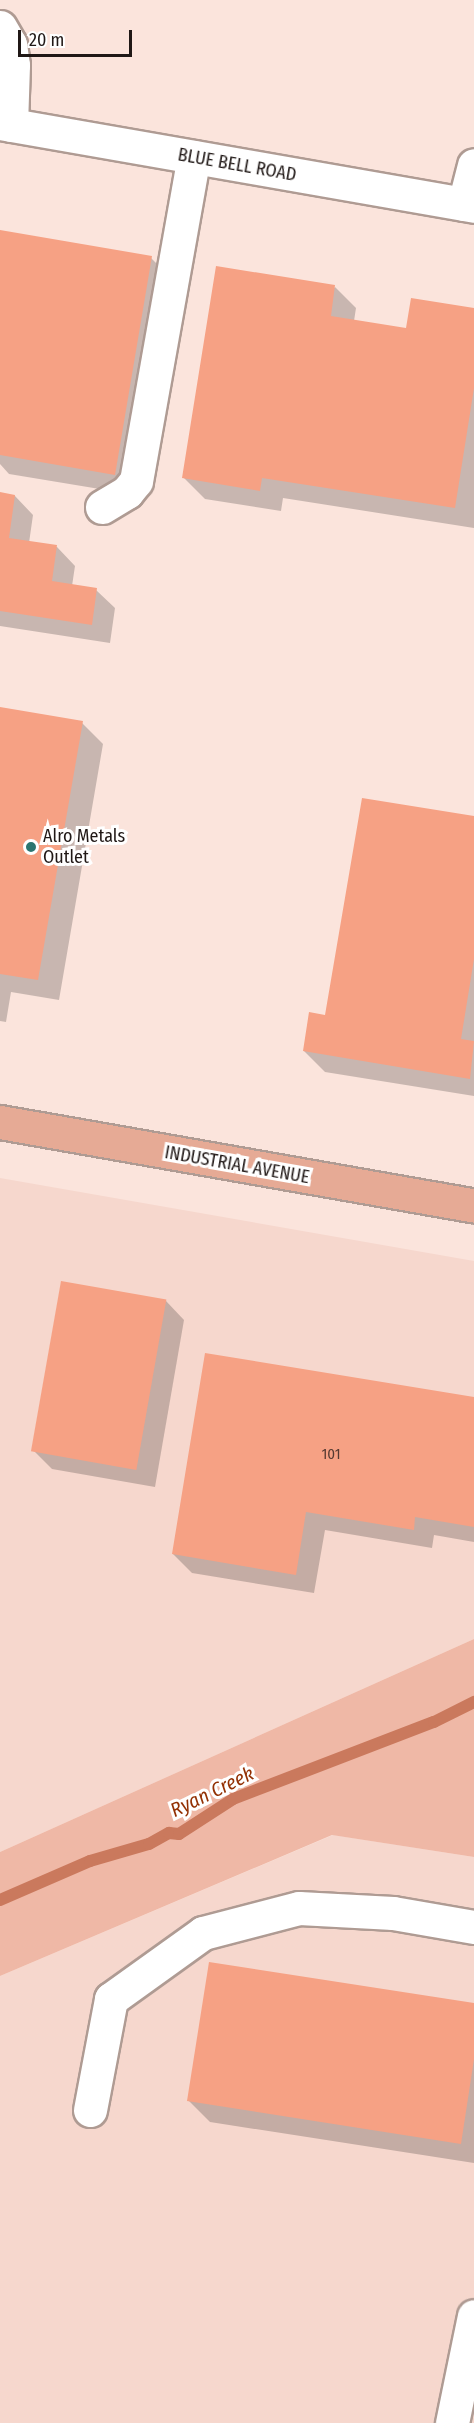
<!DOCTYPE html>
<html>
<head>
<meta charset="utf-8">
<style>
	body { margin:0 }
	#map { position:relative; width:474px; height:2423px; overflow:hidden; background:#fbe4dc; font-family:"Fira Sans Condensed",sans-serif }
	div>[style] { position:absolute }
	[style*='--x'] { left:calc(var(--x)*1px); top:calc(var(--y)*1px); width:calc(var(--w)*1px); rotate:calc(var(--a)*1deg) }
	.built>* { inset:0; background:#f6d7cd }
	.green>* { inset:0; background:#efb8a6 }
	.shadow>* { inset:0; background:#0003 }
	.stream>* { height:12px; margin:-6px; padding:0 6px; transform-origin:6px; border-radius:6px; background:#ca795d }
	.building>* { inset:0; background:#f6a184; transform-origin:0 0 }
	.roads { filter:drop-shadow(2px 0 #af9b93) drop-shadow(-2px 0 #af9b93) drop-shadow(0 2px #af9b93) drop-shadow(0 -2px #af9b93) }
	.minor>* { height:33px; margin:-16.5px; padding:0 16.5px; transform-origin:16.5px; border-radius:16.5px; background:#fff }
	.major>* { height:33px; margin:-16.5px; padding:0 16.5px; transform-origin:16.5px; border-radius:16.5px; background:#e6aa95 }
	.dots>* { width:16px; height:16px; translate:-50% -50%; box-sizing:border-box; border:3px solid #fff; border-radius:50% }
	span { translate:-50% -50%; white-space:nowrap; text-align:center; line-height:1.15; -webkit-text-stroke:6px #fff; paint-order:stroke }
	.number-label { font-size:15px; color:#563a32 }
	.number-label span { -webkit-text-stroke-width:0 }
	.street-label { font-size:18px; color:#201816 }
	.poi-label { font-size:18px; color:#201816 }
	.left { translate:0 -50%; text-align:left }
	.water-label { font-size:20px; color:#933104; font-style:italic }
	.scale { position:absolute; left:18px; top:30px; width:114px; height:27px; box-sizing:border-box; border:3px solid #201816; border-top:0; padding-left:8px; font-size:18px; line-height:21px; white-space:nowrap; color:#201816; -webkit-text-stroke:4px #fff; paint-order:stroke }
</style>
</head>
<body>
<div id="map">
	<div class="built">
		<div style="clip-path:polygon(0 1178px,474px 1261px,474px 1639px,0 1852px)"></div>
		<div style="clip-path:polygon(333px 1835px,474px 1857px,474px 2423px,0 2423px,0 1976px)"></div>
	</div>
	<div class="green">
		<div style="clip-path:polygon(474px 1639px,474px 1857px,332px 1835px,0 1976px,0 1852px)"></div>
	</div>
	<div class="shadow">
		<div style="clip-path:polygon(0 232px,151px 258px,172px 279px,136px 495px,9px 474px,0 464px)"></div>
		<div style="clip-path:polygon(335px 287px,356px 308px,354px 321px,407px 330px,474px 310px,474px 528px,283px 498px,281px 511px,205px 499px,184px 478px)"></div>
		<div style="clip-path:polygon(0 494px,15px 496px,33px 515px,29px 543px,57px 547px,75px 566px,72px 586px,96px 590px,115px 608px,110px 643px,0 626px)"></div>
		<div style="clip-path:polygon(0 708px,82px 723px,103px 744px,59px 1000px,11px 992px,6px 1022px,0 1021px)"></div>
		<div style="clip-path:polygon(474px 818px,474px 1096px,325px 1072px,304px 1051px)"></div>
		<div style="clip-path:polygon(166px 1301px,184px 1320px,155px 1487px,52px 1469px,33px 1450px)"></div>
		<div style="clip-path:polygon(474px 1398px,474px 1542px,434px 1535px,432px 1548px,325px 1530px,314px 1593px,192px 1573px,173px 1554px)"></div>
		<div style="clip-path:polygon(474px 2005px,474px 2163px,210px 2122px,189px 2101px)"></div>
	</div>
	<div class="stream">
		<div style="--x:0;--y:1900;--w:98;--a:-23.4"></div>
		<div style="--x:90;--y:1861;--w:61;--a:-16.1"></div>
		<div style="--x:149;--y:1844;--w:23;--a:-29"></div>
		<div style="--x:169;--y:1833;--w:10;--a:6"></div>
		<div style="--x:179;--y:1834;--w:64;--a:-32.9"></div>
		<div style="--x:233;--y:1799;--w:215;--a:-21"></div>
		<div style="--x:434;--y:1722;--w:45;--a:-26.6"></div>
	</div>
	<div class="building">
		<div style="clip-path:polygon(0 230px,152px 256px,115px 475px,0 455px)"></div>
		<div style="clip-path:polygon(216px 266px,335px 285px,331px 316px,406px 328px,411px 298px,474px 308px,474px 388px,455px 508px,262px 478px,260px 491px,182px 478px)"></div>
		<div style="clip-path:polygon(0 492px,15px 495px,9px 538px,57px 545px,52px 581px,97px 588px,92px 625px,0 611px)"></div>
		<div style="clip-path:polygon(0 707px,83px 721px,38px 980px,0 974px)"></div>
		<div style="clip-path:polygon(362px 798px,474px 816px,474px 959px,461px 1039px,474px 1041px,470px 1079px,303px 1051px,309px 1012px,325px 1015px)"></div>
		<div style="left:61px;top:1281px;width:107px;height:173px;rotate:10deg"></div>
		<div style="clip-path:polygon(205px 1353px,474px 1397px,474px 1527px,415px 1517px,414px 1530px,306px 1512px,296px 1575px,172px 1554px)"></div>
		<div style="clip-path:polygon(209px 1962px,474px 2003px,474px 2059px,461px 2144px,187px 2101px)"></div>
	</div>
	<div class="roads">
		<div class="minor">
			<div style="--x:0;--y:27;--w:20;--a:60"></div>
			<div style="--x:10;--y:44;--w:21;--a:82"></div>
			<div style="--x:13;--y:65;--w:60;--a:91.9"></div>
			<div style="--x:0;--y:123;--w:481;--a:9.9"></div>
			<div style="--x:464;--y:204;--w:40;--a:-75.6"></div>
			<div style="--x:102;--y:507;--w:29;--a:-31"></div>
			<div style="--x:127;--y:492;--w:14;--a:-51"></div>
			<div style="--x:136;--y:481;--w:329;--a:-79.9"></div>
			<div style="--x:90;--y:2110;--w:113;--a:-79.3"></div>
			<div style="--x:111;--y:1999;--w:113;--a:-35.7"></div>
			<div style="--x:203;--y:1933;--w:99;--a:-14.6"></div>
			<div style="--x:299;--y:1908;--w:94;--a:3"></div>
			<div style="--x:393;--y:1913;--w:82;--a:9.8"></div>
			<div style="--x:452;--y:2423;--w:109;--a:-78.4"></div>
		</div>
		<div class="major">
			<div style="--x:0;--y:1122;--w:481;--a:10"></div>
		</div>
	</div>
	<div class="dots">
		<div style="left:31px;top:847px;background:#2b7570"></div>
	</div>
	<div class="number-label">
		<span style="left:331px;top:1455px">101</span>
	</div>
	<div class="street-label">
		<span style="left:237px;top:165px;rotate:10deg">BLUE BELL ROAD</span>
		<span style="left:237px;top:1165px;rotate:10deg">INDUSTRIAL AVENUE</span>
	</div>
	<div class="poi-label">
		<span class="left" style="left:43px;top:847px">Alro Metals<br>Outlet</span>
	</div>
	<div class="water-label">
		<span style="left:212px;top:1792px;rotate:-26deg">Ryan Creek</span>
	</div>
	<div class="scale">20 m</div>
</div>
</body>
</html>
